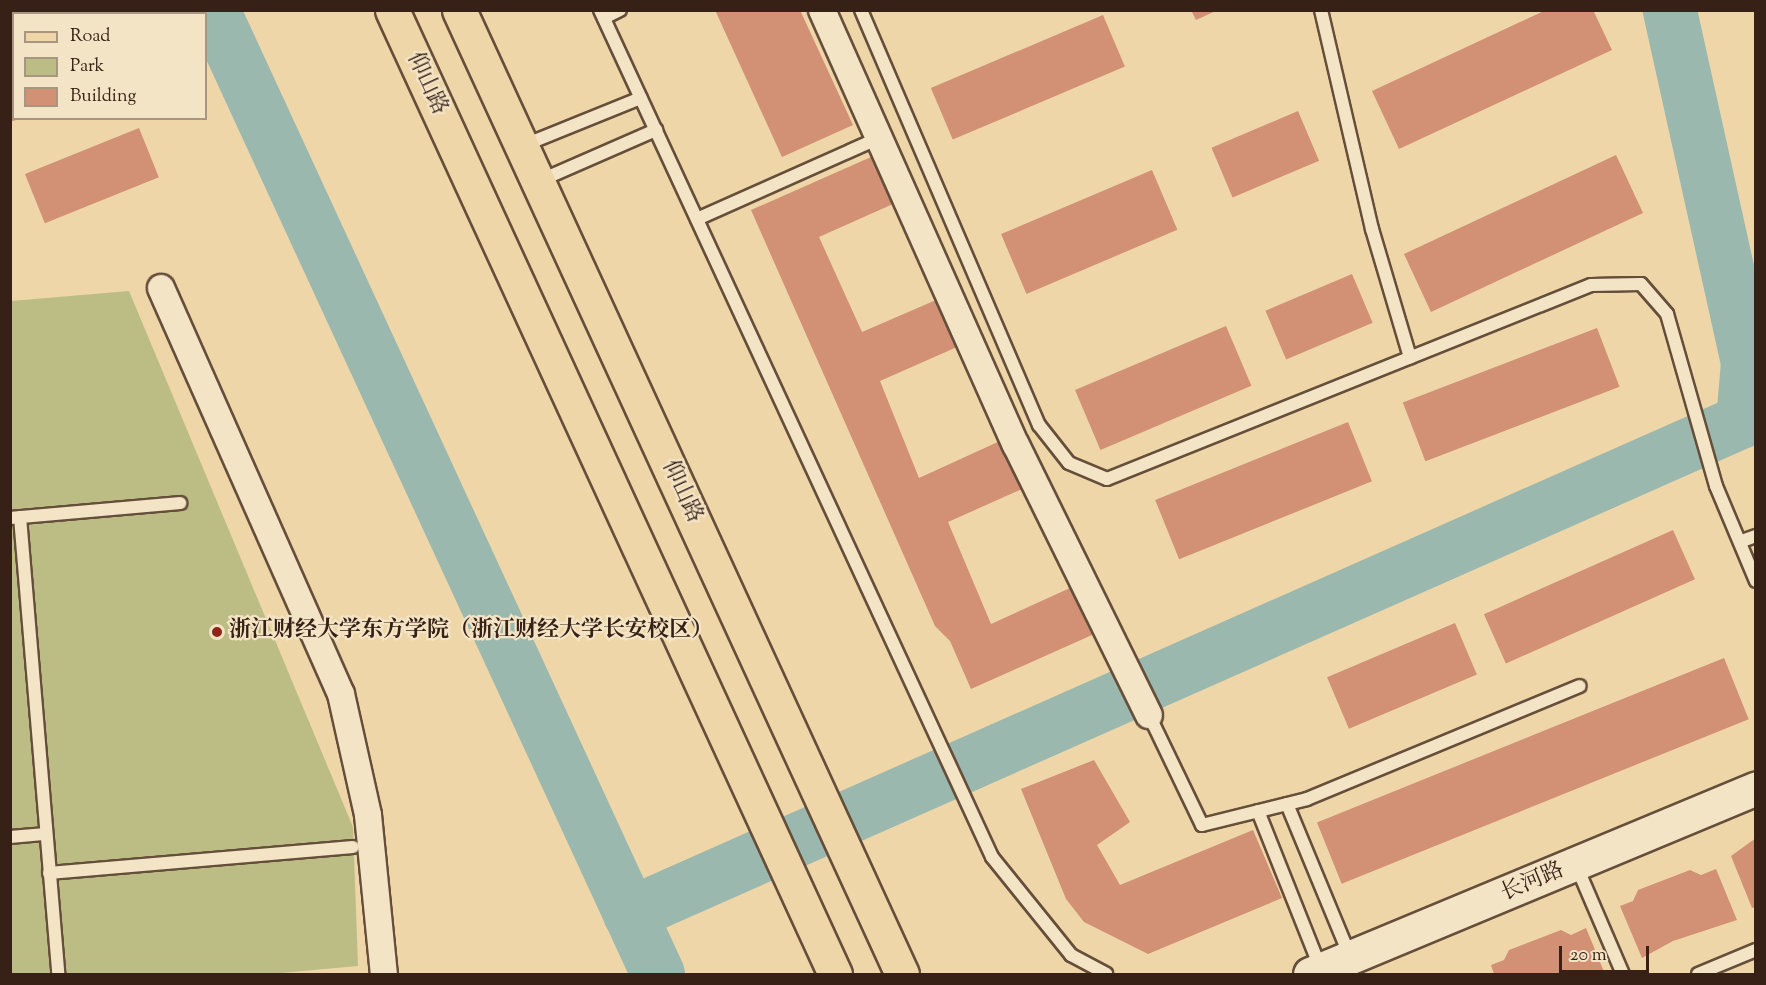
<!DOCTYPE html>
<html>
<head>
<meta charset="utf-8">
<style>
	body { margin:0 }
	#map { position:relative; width:1766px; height:985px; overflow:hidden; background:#eed6a8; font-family:"Sorts Mill Goudy","Noto Serif SC",serif }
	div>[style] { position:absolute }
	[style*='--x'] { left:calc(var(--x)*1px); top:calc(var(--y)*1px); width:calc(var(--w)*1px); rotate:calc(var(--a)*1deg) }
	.green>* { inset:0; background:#bcbd85 }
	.river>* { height:54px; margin:-27px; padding:0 27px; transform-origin:27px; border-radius:27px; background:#9bb8af }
	.building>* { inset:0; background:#d29075; transform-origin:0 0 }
	.roads { filter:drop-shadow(2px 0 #654e3a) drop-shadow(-2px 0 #654e3a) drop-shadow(0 2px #654e3a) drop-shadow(0 -2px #654e3a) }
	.lane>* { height:12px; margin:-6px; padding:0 6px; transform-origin:6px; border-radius:6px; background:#f4e4c6 }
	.street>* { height:26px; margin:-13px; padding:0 13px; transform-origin:13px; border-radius:13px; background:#f4e4c6 }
	.secondary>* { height:33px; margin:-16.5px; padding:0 16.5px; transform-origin:16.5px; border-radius:16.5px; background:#f4e4c6 }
	.primary>* { height:33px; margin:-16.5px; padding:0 16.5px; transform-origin:16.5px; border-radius:16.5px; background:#eed6a8 }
	.dots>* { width:16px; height:16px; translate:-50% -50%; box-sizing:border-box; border:3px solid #f4e4c6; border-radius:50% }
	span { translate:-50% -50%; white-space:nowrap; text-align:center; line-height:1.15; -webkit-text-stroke:4.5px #f4e4c6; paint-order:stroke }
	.street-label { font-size:22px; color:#372016 }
	.poi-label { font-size:22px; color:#372016; font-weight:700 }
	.left { translate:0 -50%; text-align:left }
	.frame { position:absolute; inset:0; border:12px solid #372016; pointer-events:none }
	.legend { position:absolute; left:12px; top:12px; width:195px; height:108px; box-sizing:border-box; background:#f4e4c6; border:2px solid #a89680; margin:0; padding:8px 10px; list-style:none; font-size:18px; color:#372016 }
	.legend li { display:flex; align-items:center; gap:12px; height:30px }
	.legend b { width:30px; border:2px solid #a89680 }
	.scale { position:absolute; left:1559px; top:946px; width:90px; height:27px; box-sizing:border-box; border:3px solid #372016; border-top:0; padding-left:8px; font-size:18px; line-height:21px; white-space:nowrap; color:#372016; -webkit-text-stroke:4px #f4e4c6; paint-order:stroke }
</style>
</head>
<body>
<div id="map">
	<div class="green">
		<div style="clip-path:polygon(129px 291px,353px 827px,358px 966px,270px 974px,11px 974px,11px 301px)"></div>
	</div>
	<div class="river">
		<div style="--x:213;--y:10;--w:1062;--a:65.22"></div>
		<div style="--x:630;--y:914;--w:1217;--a:-23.89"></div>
		<div style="--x:1743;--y:421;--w:58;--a:-85.1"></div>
		<div style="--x:1748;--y:363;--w:362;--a:-102.5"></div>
	</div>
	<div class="building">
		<div style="clip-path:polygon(715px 10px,800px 10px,853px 125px,782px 157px)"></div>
		<div style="clip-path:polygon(1191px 10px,1218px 10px,1196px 20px)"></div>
		<div style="clip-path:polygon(1546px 10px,1593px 10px,1612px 50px,1399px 149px,1372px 91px)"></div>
		<div style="left:1103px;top:15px;width:56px;height:187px;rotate:67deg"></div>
		<div style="clip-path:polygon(14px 57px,14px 118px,19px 119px,10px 122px)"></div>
		<div style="left:1298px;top:111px;width:54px;height:94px;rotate:67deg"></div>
		<div style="left:139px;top:128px;width:53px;height:123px;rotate:68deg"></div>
		<div style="left:1616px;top:155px;width:64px;height:234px;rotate:65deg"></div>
		<div style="clip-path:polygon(871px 157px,893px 204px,819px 237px,862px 332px,936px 300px,957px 347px,880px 381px,919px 478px,1000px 441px,1022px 489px,948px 522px,991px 624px,1070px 588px,1092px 635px,971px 689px,950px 641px,935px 626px,751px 210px)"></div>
		<div style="left:1152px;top:170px;width:65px;height:164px;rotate:67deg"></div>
		<div style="left:1352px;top:274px;width:53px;height:94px;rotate:67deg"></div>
		<div style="left:1226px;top:326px;width:65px;height:164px;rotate:67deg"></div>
		<div style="left:1597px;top:328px;width:63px;height:208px;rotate:69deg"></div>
		<div style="left:1348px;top:422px;width:64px;height:208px;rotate:68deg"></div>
		<div style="left:1673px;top:530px;width:54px;height:207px;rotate:66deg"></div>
		<div style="left:1455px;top:623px;width:56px;height:139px;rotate:67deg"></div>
		<div style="left:1724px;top:658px;width:66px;height:439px;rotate:68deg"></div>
		<div style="clip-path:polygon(1094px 760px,1130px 822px,1097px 845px,1120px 885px,1253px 830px,1282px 898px,1148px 954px,1084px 922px,1066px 899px,1021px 789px)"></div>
		<div style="clip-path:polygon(1756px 838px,1756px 907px,1752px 908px,1731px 856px)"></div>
		<div style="clip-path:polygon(1716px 869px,1737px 920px,1673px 941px,1642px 958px,1620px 906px,1633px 901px,1638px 890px,1690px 870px,1701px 875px)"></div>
		<div style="clip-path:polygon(1586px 928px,1605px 974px,1494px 974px,1491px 965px,1504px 960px,1509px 950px,1561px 930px,1571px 935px)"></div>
	</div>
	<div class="roads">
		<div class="lane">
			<div style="--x:600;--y:10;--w:933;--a:65.16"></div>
			<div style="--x:992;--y:857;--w:126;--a:51.1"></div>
			<div style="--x:1071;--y:955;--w:40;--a:28"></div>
			<div style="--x:861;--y:10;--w:452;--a:66.8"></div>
			<div style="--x:1039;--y:425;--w:48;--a:51.7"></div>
			<div style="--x:1069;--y:463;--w:41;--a:22.8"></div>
			<div style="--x:1107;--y:479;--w:521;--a:-21.84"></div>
			<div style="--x:1591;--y:285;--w:50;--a:-1.1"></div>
			<div style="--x:1641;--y:284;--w:40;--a:49"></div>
			<div style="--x:1667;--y:314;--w:179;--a:74.1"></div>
			<div style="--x:1716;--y:486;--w:103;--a:67.2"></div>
			<div style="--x:1321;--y:10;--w:225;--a:76.9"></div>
			<div style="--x:1372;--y:229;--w:134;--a:73.5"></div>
			<div style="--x:604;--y:18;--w:18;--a:-27"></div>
			<div style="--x:522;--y:146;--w:128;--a:-22"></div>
			<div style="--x:539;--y:181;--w:128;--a:-23.6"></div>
			<div style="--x:697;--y:219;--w:199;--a:-24"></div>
			<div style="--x:20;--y:517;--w:459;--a:85.2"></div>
			<div style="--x:10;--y:518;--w:171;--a:-5"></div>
			<div style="--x:1742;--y:541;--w:15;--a:-20"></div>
			<div style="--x:1149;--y:715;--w:122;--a:64.3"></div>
			<div style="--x:1202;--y:825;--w:108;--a:-13.9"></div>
			<div style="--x:1307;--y:799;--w:295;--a:-22.5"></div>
			<div style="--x:1287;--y:804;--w:165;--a:67.5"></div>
			<div style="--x:1258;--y:811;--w:170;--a:68.3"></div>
			<div style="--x:10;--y:837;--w:36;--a:-5"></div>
			<div style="--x:1576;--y:865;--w:119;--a:66.7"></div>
			<div style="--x:49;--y:873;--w:305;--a:-4.9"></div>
			<div style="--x:1698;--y:974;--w:63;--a:-22.5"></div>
		</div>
		<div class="street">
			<div style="--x:822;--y:10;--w:476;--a:66"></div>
			<div style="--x:1016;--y:445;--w:301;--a:63.8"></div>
			<div style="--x:161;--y:288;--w:444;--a:66.1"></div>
			<div style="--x:341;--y:694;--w:124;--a:77.4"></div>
			<div style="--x:368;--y:815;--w:160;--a:84.3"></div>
		</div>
		<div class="secondary">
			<div style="--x:1310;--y:974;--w:483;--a:-22.6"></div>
		</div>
		<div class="primary">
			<div style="--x:392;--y:10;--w:1061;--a:65.32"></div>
			<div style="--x:459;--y:10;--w:1061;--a:65.32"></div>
		</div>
	</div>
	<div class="dots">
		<div style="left:217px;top:632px;background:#8f2418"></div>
	</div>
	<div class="street-label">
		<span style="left:426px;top:84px;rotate:65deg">仰山路</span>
		<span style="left:681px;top:492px;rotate:65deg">仰山路</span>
		<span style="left:1533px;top:883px;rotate:-23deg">长河路</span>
	</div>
	<div class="poi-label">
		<span class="left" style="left:229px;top:632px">浙江财经大学东方学院（浙江财经大学长安校区）</span>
	</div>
	<div class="frame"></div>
	<ul class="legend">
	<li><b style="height:8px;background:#eed6a8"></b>Road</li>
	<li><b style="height:16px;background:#bcbd85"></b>Park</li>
	<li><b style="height:16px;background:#d29075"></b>Building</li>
	</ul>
	<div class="scale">20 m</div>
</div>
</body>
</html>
